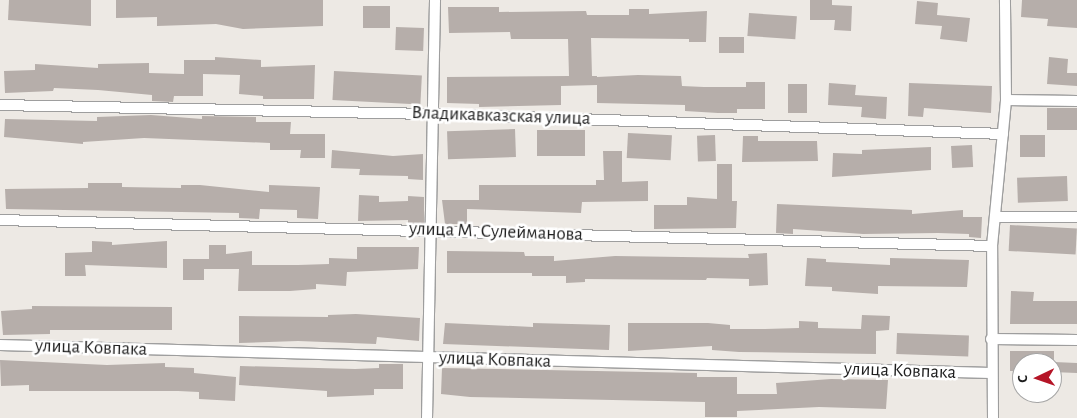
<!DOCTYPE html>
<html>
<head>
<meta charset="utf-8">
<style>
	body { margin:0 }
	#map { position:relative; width:1077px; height:418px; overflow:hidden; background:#ede9e4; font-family:"Alegreya Sans",sans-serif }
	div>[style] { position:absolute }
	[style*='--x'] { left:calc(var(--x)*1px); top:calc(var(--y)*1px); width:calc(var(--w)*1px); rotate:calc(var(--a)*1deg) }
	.building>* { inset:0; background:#b6aeaa; transform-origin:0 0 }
	.roads { filter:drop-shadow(1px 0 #9e9e9e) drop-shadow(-1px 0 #9e9e9e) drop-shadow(0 1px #9e9e9e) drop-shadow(0 -1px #9e9e9e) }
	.minor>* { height:10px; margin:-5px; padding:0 5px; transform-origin:5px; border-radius:5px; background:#fff }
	span { translate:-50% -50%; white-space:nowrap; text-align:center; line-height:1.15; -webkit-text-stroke:5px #fff; paint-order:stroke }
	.street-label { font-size:19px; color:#1d1d1d }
	.north { position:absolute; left:1012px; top:353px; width:50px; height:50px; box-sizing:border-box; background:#fff; border:1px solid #a5a5a5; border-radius:50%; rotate:267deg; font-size:14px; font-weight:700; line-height:20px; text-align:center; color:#1d1d1d }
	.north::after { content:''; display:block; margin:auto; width:18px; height:22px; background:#b51527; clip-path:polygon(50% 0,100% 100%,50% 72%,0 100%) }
</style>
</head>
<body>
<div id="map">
	<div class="building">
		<div style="clip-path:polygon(9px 0,91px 0,91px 26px,8px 20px)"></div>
		<div style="clip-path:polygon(116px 0,323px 0,323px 26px,243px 29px,216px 24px,157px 26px,157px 17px,116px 18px)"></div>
		<div style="clip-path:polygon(810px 0,832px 0,832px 5px,852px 6px,851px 31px,834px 30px,835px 20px,810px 20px)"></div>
		<div style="clip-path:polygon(1022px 0,1077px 0,1077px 28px,1047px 26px,1048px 19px,1021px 17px)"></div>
		<div style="clip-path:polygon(917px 1px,938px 3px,937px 15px,970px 18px,967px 42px,940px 39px,942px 26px,915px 24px)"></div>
		<div style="left:363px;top:6px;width:27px;height:22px"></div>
		<div style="clip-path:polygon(448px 7px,499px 7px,499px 12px,586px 11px,587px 15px,629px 15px,629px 9px,649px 9px,649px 14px,707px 11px,706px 42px,689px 42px,689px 39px,591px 38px,592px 76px,597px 76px,597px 85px,561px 86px,561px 105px,479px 107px,479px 104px,447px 103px,447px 77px,569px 76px,568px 39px,511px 39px,510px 32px,449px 33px)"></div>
		<div style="left:749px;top:13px;width:48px;height:23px;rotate:4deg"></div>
		<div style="left:396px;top:27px;width:28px;height:23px;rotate:2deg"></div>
		<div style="left:719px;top:37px;width:25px;height:16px"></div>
		<div style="clip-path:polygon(215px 57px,261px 60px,261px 67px,315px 65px,314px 99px,263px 99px,263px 96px,239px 94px,240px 75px,203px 74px,203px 96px,174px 96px,173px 102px,152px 101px,152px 95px,98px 90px,54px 88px,53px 91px,5px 93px,4px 71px,35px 70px,35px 64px,98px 68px,98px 64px,149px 63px,149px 73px,184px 74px,184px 60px,215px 60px)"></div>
		<div style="clip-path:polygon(1049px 57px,1068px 59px,1067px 73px,1077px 73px,1077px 86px,1047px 84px)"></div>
		<div style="left:334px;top:71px;width:88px;height:29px;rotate:3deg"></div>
		<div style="clip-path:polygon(638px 75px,681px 76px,682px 86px,704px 87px,746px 87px,746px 82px,765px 82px,765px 109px,737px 109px,737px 113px,718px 113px,685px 111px,685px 105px,597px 103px,597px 77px)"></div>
		<div style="clip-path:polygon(829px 83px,856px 85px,855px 95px,887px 97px,886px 119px,861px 117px,862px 107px,828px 105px)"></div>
		<div style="clip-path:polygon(909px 83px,992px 86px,991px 113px,924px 108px,923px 117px,908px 116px)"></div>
		<div style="left:788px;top:84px;width:19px;height:29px"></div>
		<div style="left:1077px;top:108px;width:22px;height:30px;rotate:90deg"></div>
		<div style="clip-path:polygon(151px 115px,202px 119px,202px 116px,256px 117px,256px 122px,291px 122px,290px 134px,325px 134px,325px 158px,300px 158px,301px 150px,270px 150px,270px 143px,144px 138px,83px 142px,83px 144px,4px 137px,5px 119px,97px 121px,97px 117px)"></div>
		<div style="left:515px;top:129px;width:28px;height:68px;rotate:88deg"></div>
		<div style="left:537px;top:130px;width:48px;height:26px"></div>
		<div style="left:628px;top:133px;width:44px;height:25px;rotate:3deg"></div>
		<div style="left:715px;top:135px;width:26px;height:18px;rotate:88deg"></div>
		<div style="left:1020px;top:135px;width:25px;height:22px"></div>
		<div style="clip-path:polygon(743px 136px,758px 136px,758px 141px,817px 141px,818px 161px,742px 162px)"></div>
		<div style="left:972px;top:145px;width:22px;height:21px;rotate:87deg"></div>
		<div style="clip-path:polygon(931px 147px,931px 170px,832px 177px,833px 153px,862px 154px,862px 150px)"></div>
		<div style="clip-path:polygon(332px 150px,393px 156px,423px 154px,423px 180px,408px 179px,408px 176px,359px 175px,360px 169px,331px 168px)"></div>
		<div style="clip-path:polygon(603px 151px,622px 151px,622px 182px,648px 181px,648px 201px,582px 202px,581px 213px,467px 209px,467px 224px,445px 224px,442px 200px,479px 200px,479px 185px,596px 185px,596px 180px,604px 180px)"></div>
		<div style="clip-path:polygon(717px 164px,732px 164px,732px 201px,737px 201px,736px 228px,654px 229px,654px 205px,687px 205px,687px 197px,717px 199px)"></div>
		<div style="left:1067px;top:176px;width:25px;height:50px;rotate:88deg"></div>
		<div style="clip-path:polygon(88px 183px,122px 183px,122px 187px,181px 188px,181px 185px,200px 185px,269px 192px,269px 185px,320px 187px,318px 219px,297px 218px,297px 210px,260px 209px,259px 219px,239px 218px,239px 213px,6px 209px,5px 189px,88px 188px)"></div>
		<div style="clip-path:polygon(359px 195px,379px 196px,379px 202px,408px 201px,408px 196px,424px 197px,424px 224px,408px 224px,408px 220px,358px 221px)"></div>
		<div style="clip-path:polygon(777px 204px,912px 210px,912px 214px,963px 210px,963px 217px,982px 217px,981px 238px,969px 237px,969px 234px,938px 233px,863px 234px,793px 229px,793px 234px,776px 233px)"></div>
		<div style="left:1010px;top:225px;width:67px;height:26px;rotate:3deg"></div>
		<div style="clip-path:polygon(92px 241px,112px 242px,112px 245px,167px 241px,167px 268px,85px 265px,86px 276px,65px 276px,65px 253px,92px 252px)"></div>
		<div style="clip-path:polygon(209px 245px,226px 245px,226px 254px,252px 251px,252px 265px,298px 265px,329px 264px,329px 258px,357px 259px,357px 247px,419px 247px,418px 269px,347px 272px,346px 286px,316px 284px,316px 289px,290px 291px,238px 291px,239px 269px,204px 269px,204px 280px,183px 280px,183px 259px,209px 259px)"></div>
		<div style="clip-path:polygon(447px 251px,524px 252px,525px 256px,554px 256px,554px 261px,615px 256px,749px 258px,748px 254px,767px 253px,768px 285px,749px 286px,749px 279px,707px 278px,706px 280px,585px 279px,585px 282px,566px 283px,566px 276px,532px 276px,532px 273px,447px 273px)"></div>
		<div style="clip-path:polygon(807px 258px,826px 259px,826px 262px,890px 265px,890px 258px,969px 260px,967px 287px,878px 286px,878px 294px,832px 291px,832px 287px,805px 286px)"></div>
		<div style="clip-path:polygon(1011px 291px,1034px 292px,1033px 301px,1077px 301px,1077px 324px,1010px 324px)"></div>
		<div style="clip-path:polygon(32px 306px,172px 307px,172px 330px,50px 330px,50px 334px,3px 335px,1px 311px,32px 309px)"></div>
		<div style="clip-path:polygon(356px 314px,420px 318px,419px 341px,377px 337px,376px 344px,298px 341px,239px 343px,239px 316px,328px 317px,328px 315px)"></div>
		<div style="clip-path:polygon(862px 315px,890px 316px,889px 330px,876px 331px,876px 354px,739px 352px,712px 350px,712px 346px,628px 351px,628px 323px,708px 323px,730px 325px,730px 329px,765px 329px,799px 328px,799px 321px,818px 322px,818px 328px,861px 329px)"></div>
		<div style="clip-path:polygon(445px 323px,533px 327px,533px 323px,610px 325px,609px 350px,443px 344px)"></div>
		<div style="left:897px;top:333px;width:72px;height:21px;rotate:2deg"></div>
		<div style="clip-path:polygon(1010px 351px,1054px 351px,1054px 362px,1077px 363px,1077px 373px,1052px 372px,1052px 363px,1022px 363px,1022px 371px,1010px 371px)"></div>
		<div style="clip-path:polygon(0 360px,107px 365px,165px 363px,165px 367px,194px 368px,194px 373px,236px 377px,235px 401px,199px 399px,199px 392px,178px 391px,29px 391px,29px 385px,1px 386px)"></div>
		<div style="clip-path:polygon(379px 364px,403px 364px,403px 389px,374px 389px,374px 395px,327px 397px,327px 391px,239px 385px,240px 366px,355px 369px,379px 368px)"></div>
		<div style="clip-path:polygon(442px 368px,697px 373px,697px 377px,737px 377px,737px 394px,777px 394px,776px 383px,831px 379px,888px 380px,886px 409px,819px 407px,737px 411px,737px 417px,705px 417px,705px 402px,470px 397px,441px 394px)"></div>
	</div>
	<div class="roads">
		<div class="minor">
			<div style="--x:1006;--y:100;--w:71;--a:0.8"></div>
			<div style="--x:0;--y:105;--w:434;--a:1.2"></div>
			<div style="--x:434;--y:114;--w:569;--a:2.01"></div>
			<div style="--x:995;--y:217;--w:82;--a:0"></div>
			<div style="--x:0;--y:220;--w:992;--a:1.5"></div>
			<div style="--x:991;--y:339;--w:86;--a:0.7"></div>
			<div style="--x:0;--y:345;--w:991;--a:1.62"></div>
			<div style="--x:427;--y:418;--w:418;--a:-88.9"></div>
			<div style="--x:993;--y:418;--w:172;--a:-90.3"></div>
			<div style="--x:992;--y:246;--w:147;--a:-84.5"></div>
			<div style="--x:1006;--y:100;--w:100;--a:-90.6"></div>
		</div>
	</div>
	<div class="street-label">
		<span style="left:501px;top:116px;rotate:2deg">Владикавказская улица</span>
		<span style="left:496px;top:232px;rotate:2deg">улица М. Сулейманова</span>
		<span style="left:91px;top:348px;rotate:2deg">улица Ковпака</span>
		<span style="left:495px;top:360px;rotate:2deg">улица Ковпака</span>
		<span style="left:900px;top:371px;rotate:2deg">улица Ковпака</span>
	</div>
	<div class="north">С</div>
</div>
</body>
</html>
